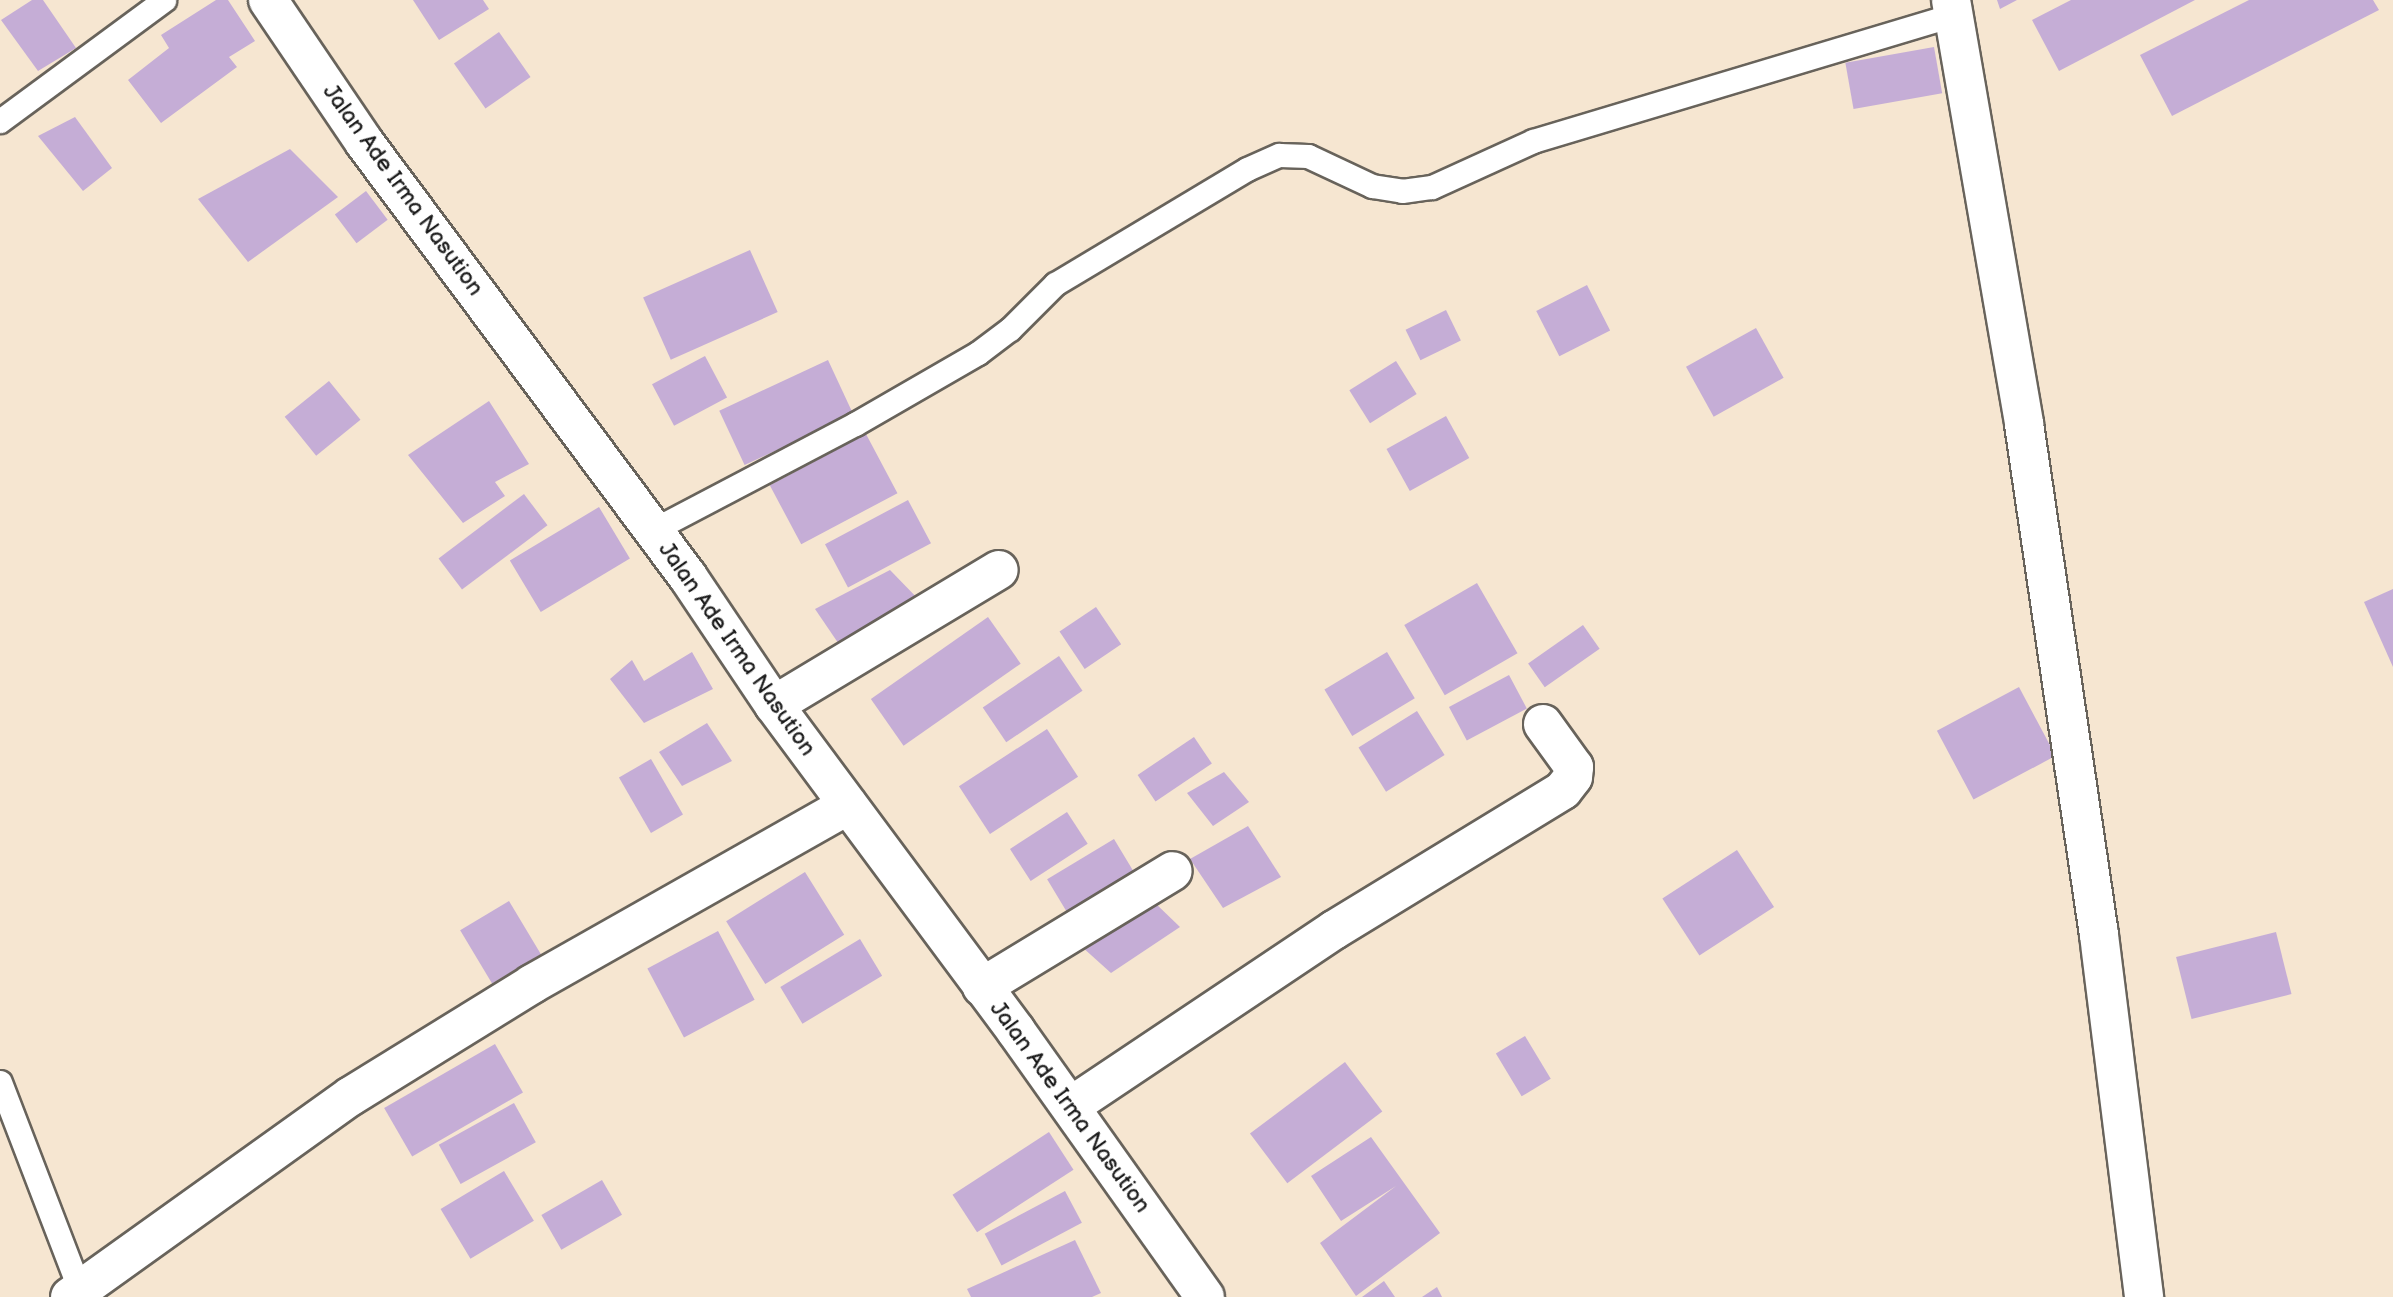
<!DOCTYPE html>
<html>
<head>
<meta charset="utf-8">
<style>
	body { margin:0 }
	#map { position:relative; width:2393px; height:1297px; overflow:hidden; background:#f6e6d1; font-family:"Balsamiq Sans",sans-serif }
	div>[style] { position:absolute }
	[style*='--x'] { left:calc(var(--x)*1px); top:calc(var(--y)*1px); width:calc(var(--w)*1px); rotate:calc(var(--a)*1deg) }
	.building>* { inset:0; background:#c5add6; transform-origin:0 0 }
	.roads { filter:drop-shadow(2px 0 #68635b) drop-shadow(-2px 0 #68635b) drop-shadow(0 2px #68635b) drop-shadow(0 -2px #68635b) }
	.lane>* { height:23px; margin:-11.5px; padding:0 11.5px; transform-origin:11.5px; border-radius:11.5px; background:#fff }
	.street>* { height:38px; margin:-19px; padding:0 19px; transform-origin:19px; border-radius:19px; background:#fff }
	span { translate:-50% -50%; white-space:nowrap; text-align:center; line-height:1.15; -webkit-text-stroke:7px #fff; paint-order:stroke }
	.street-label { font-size:23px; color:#1c1c1c }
</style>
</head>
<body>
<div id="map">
	<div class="building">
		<div style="clip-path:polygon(32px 0,43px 0,76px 48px,38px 71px,1px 20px)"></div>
		<div style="clip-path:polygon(216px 0,228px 0,255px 41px,229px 57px,237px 67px,161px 123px,128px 80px,169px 48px,161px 35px)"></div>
		<div style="clip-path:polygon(413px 0,483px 0,489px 9px,439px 40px)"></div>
		<div style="clip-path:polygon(1997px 0,2017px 0,2000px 9px)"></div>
		<div style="clip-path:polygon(2071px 0,2195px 0,2059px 71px,2032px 20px)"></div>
		<div style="clip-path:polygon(2249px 0,2373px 0,2379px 10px,2172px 116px,2140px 55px)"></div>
		<div style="left:499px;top:32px;width:55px;height:55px;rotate:55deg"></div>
		<div style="left:1934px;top:47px;width:47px;height:90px;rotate:80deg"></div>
		<div style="clip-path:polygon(75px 117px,112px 168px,83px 191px,38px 136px)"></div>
		<div style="clip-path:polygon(290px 149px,338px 197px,248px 262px,198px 199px)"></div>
		<div style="left:366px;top:191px;width:36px;height:39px;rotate:53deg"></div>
		<div style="left:750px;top:250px;width:68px;height:117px;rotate:66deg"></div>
		<div style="left:1587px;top:285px;width:51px;height:57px;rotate:63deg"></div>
		<div style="left:1446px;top:310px;width:34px;height:45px;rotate:64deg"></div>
		<div style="left:1756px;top:328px;width:57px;height:80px;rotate:61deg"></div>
		<div style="left:705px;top:356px;width:47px;height:60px;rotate:62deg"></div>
		<div style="left:828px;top:360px;width:60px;height:120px;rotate:65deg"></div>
		<div style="left:1396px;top:361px;width:39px;height:55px;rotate:58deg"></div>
		<div style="left:329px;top:381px;width:50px;height:57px;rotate:51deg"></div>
		<div style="clip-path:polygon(489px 401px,529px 464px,495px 482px,505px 496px,463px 523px,408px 455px)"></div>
		<div style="left:1446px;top:416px;width:48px;height:68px;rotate:61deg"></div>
		<div style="left:866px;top:434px;width:67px;height:109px;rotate:62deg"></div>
		<div style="left:524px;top:494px;width:39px;height:107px;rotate:53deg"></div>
		<div style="left:908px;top:500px;width:49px;height:94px;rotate:62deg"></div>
		<div style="left:599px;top:507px;width:60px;height:104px;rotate:59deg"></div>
		<div style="clip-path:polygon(890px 570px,923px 604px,847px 656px,815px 609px)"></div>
		<div style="left:1477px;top:583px;width:81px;height:84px;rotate:60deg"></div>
		<div style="clip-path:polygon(2393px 589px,2393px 667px,2364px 602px)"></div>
		<div style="left:1096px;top:607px;width:45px;height:44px;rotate:56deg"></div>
		<div style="left:988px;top:617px;width:57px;height:143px;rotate:55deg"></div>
		<div style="left:1583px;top:625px;width:29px;height:67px;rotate:55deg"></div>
		<div style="clip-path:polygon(692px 652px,713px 689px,644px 723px,610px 679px,632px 660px,644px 681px)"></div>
		<div style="left:1387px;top:652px;width:54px;height:73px;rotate:59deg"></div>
		<div style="left:1059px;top:656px;width:42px;height:92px;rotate:56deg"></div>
		<div style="left:1509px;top:675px;width:38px;height:68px;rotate:62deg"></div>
		<div style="left:2019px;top:687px;width:78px;height:93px;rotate:62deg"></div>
		<div style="left:1417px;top:711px;width:52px;height:69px;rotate:58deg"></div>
		<div style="clip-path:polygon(707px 723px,732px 761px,682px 786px,659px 752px)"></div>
		<div style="left:1047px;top:729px;width:57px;height:105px;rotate:57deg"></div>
		<div style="left:1194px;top:737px;width:32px;height:68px;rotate:56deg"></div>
		<div style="left:651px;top:759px;width:64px;height:37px;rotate:60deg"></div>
		<div style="clip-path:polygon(1224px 772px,1249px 802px,1213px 826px,1187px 793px)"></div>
		<div style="left:1067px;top:812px;width:38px;height:68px;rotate:57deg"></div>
		<div style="clip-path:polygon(1248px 826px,1281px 877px,1223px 908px,1190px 859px)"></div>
		<div style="left:1114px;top:839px;width:50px;height:78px;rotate:59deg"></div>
		<div style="left:1737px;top:850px;width:68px;height:89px;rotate:57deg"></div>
		<div style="left:805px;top:872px;width:74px;height:93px;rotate:58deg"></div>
		<div style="left:509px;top:901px;width:62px;height:57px;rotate:59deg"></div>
		<div style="clip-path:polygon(1153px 901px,1180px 927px,1111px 973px,1081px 946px)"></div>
		<div style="left:718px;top:931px;width:78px;height:80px;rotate:62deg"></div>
		<div style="left:2276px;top:932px;width:64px;height:103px;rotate:76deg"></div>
		<div style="left:860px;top:939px;width:43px;height:93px;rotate:59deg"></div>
		<div style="left:1525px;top:1036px;width:50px;height:34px;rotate:59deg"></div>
		<div style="left:495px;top:1044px;width:56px;height:128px;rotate:60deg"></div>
		<div style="left:1345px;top:1062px;width:62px;height:119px;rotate:53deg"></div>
		<div style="left:514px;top:1103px;width:45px;height:86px;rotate:61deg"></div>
		<div style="left:1049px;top:1132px;width:45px;height:115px;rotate:57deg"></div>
		<div style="clip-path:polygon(1371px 1137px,1440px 1233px,1356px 1296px,1320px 1243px,1396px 1186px,1341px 1221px,1311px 1176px)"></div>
		<div style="left:504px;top:1171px;width:58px;height:74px;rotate:59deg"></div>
		<div style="left:602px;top:1180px;width:40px;height:70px;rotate:60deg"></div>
		<div style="left:1065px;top:1191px;width:36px;height:91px;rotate:62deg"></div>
		<div style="clip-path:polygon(1075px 1240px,1101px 1293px,1092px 1297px,971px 1297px,967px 1289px)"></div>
		<div style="clip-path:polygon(1384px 1281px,1395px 1297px,1362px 1297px)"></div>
		<div style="clip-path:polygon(1437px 1287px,1442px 1297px,1422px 1297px)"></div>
	</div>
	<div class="roads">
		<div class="lane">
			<div style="--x:0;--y:121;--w:204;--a:-36.4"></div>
			<div style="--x:653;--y:530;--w:228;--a:-27.7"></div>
			<div style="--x:855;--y:424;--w:142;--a:-30"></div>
			<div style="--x:978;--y:353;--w:40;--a:-37"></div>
			<div style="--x:1010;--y:329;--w:64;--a:-45"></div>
			<div style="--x:1055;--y:284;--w:224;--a:-30.9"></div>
			<div style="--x:1247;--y:169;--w:35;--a:-24"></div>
			<div style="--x:1279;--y:155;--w:29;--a:2"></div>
			<div style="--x:1308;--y:156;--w:71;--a:25.1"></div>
			<div style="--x:1372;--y:186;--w:30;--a:9"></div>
			<div style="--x:1402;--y:191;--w:30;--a:-8"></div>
			<div style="--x:1432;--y:187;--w:111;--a:-24.5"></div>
			<div style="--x:1533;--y:141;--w:438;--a:-16.7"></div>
			<div style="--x:0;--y:1082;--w:223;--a:69"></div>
		</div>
		<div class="street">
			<div style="--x:268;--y:0;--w:171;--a:55.9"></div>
			<div style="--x:364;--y:142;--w:542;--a:53.32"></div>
			<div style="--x:688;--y:577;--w:154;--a:56.1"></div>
			<div style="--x:774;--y:705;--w:406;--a:53.4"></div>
			<div style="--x:1016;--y:1031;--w:326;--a:54.6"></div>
			<div style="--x:1951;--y:0;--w:430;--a:80.2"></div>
			<div style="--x:2024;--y:424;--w:516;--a:81.65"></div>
			<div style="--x:2099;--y:935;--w:365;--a:82.9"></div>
			<div style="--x:774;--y:705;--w:262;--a:-31"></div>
			<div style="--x:982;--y:987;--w:223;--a:-31.3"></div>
			<div style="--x:1071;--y:1106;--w:316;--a:-33.8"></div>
			<div style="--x:1334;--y:930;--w:268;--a:-31.4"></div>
			<div style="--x:1563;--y:790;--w:16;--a:-52"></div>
			<div style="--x:1573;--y:777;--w:10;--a:-84"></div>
			<div style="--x:1574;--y:767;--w:53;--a:-125.8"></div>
			<div style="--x:70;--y:1297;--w:345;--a:-35.6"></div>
			<div style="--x:351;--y:1096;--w:213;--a:-31.7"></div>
			<div style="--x:532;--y:984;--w:363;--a:-29.5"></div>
		</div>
	</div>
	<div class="street-label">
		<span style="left:403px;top:190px;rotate:54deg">Jalan Ade Irma Nasution</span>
		<span style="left:737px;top:649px;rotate:55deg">Jalan Ade Irma Nasution</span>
		<span style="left:1070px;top:1107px;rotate:54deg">Jalan Ade Irma Nasution</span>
	</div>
</div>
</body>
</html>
